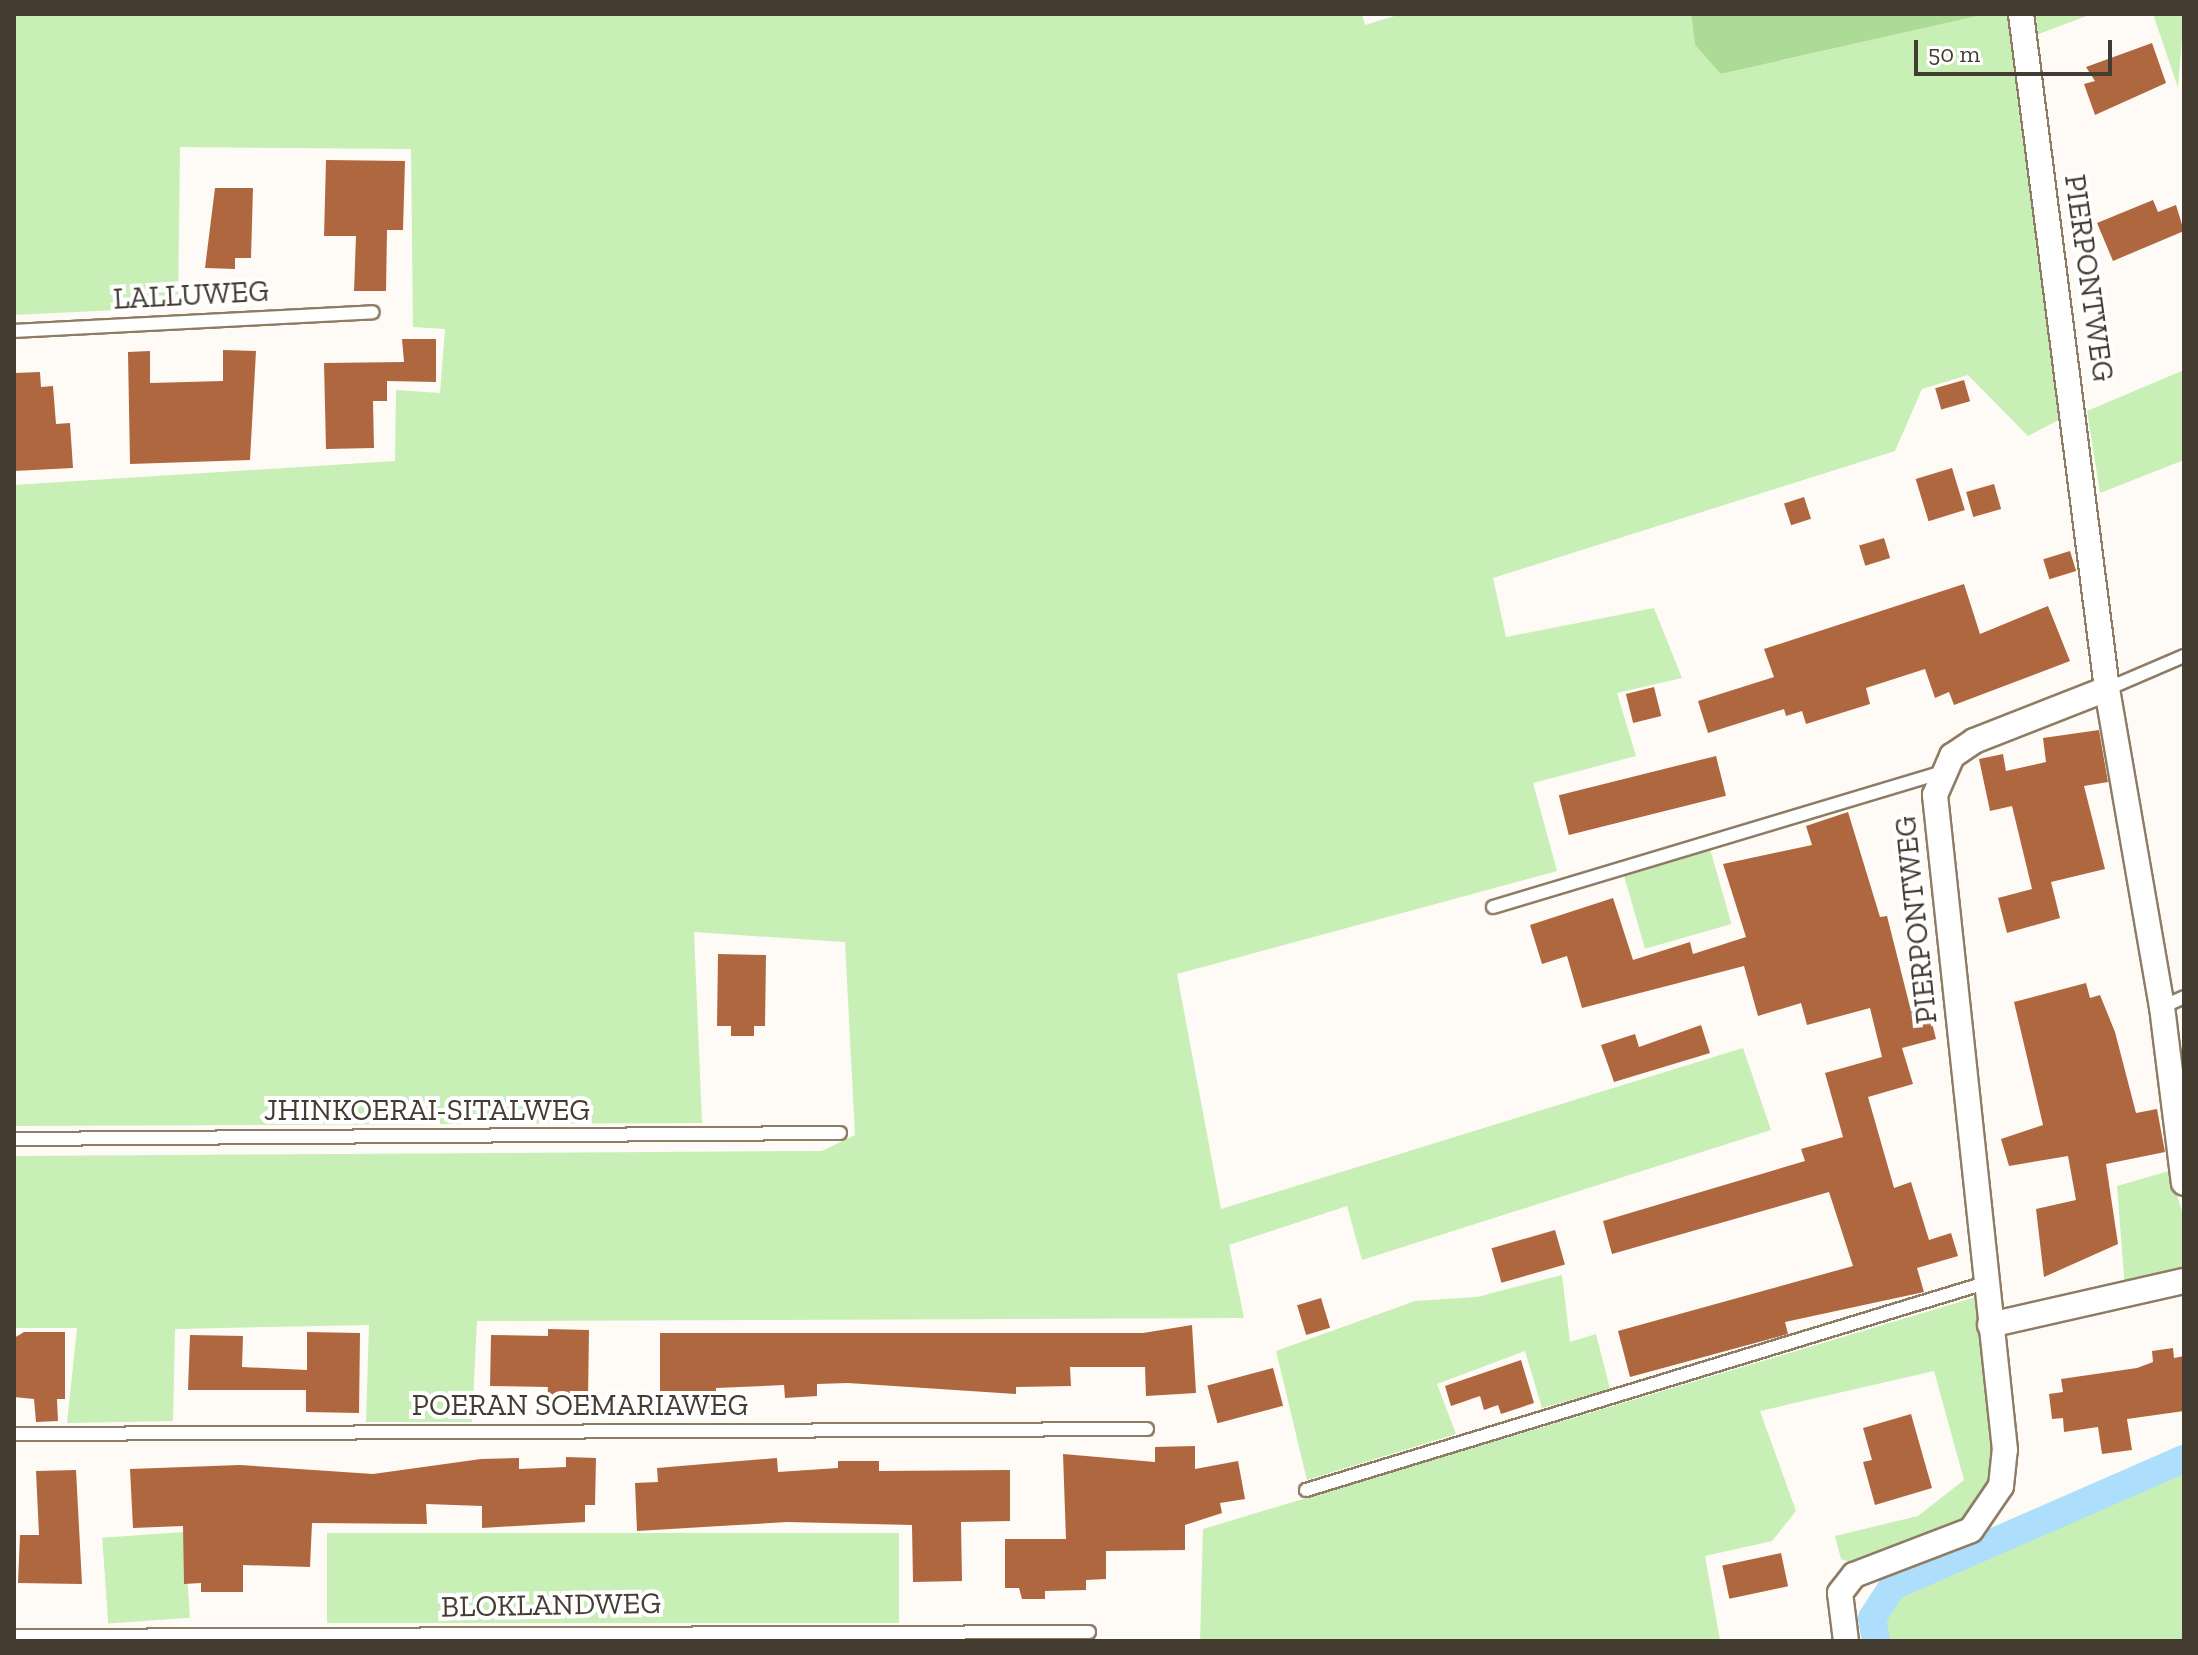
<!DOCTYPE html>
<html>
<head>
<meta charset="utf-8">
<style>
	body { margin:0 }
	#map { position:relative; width:2198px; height:1655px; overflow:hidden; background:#fefaf5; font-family:"Zilla Slab",serif }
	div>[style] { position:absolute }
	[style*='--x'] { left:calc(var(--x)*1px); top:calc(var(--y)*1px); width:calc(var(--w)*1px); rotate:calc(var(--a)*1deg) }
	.green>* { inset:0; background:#c8efb6; transform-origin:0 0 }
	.forest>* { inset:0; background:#abdb94 }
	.canal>* { height:28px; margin:-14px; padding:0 14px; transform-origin:14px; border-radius:14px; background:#addefb }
	.building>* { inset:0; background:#af673f; transform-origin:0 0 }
	.roads { filter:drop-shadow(2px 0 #8f7c65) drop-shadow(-2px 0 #8f7c65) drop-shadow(0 2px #8f7c65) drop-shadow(0 -2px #8f7c65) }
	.lane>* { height:12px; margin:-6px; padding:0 6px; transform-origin:6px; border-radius:6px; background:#fff }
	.street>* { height:24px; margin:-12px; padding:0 12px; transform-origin:12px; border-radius:12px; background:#fff }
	span { translate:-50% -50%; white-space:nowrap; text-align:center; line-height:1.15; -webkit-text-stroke:8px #fff; paint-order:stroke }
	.street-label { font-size:30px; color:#443c31 }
	.frame { position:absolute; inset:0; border:16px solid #443c31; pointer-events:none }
	.scale { position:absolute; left:1914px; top:40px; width:198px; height:36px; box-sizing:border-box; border:4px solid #443c31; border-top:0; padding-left:10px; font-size:24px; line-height:28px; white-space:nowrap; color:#443c31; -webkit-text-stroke:6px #fff; paint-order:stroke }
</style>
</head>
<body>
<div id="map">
	<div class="green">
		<div style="clip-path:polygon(14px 14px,1362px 14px,1365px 25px,1401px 14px,1691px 14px,1695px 45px,1722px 74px,1985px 14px,2014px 14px,2062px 418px,2028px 436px,1968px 375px,1922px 389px,1895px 451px,1493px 578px,1506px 637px,1654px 608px,1682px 678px,1617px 693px,1636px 756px,1533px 783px,1557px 871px,1177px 974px,1221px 1209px,1743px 1048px,1771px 1130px,1362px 1260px,1347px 1206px,1229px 1245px,1244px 1318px,477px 1321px,472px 1422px,366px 1422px,369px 1325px,175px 1329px,173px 1421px,67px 1423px,77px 1328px,14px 1328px,14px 1156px,822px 1151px,855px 1135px,845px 942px,694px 932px,702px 1123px,14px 1126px,14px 485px,395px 461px,396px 390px,440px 393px,445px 329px,413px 327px,411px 149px,180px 147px,178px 307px,14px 315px)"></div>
		<div style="clip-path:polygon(2033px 14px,2092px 14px,2036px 35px)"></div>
		<div style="clip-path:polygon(2153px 14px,2184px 14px,2178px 88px)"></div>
		<div style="clip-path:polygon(2184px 370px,2184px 460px,2100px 493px,2087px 411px)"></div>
		<div style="left:1710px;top:849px;width:78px;height:90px;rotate:74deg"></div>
		<div style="clip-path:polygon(2169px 1171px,2184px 1217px,2184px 1269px,2125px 1288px,2117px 1186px)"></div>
		<div style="clip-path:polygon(1562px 1275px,1570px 1342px,1596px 1334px,1610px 1389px,1542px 1408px,1525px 1351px,1437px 1384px,1456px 1434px,1307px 1480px,1276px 1351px,1415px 1301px,1477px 1297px)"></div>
		<div style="clip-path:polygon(1976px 1297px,1998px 1453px,1990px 1489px,1971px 1516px,1855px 1564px,1841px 1559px,1835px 1536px,1918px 1516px,1964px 1480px,1934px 1371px,1760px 1411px,1796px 1511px,1772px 1541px,1705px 1556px,1720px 1640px,1200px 1641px,1203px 1529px)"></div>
		<div style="clip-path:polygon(2184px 1459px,2184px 1641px,1876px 1641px,1872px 1618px,1893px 1586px)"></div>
		<div style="left:184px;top:1532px;width:86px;height:82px;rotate:86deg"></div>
		<div style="left:327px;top:1533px;width:572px;height:90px"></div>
	</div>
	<div class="forest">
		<div style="clip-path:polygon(1691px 14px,1986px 14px,1721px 74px,1695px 45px)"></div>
	</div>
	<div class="canal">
		<div style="--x:1876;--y:1641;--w:23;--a:-100"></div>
		<div style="--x:1872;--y:1618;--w:38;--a:-57"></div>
		<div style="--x:1893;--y:1586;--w:318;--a:-23.6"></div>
	</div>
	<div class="building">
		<div style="clip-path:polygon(2152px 43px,2166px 83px,2095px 115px,2084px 84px,2095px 81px,2086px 67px)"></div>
		<div style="clip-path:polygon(326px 160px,405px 161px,403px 230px,387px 230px,386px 291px,354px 291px,356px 236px,324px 236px)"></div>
		<div style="clip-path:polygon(215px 188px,253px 188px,251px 258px,235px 258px,235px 269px,205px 268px)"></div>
		<div style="clip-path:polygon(2153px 200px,2158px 212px,2176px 205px,2184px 231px,2113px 261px,2097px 223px)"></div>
		<div style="clip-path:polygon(402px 339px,436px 339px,436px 382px,387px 381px,387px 401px,373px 401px,374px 448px,326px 449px,324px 363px,404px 362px)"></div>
		<div style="clip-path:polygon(223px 350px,256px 351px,250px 460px,130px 464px,128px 352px,150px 351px,150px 383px,223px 381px)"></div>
		<div style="clip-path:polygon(40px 372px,41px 387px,53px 386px,56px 424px,70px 423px,73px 468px,14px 471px,14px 373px)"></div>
		<div style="left:1964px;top:380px;width:22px;height:30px;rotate:74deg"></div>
		<div style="left:1952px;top:468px;width:44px;height:38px;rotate:73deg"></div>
		<div style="left:1994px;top:484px;width:26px;height:29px;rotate:74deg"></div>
		<div style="left:1804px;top:497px;width:23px;height:21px;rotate:72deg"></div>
		<div style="left:1884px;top:538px;width:21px;height:26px;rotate:73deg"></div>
		<div style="left:2070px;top:551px;width:21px;height:28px;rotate:73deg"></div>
		<div style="clip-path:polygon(1964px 584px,1980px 634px,2048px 606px,2070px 661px,1954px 705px,1949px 692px,1935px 698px,1925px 669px,1866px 688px,1870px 704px,1806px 724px,1802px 711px,1786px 716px,1784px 709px,1708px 733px,1698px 701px,1774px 677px,1764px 649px)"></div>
		<div style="left:1654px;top:687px;width:30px;height:29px;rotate:76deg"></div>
		<div style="clip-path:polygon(2099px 730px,2108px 782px,2084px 786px,2105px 869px,2051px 882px,2060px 918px,2007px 933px,1998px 898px,2032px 889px,2012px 806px,1990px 811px,1979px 759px,2003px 754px,2006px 771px,2046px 762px,2043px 738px)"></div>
		<div style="left:1716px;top:756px;width:41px;height:162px;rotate:76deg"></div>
		<div style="clip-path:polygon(1848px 812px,1880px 917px,1887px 916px,1911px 1011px,1928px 1007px,1936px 1039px,1902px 1048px,1913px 1084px,1868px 1097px,1894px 1188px,1911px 1182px,1929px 1240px,1951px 1233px,1958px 1256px,1917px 1268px,1924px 1292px,1785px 1322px,1788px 1334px,1630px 1377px,1618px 1331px,1853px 1266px,1829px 1192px,1612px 1254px,1603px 1221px,1805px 1161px,1801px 1149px,1843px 1137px,1825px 1073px,1882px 1057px,1870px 1008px,1807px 1025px,1801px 1003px,1758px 1016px,1744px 966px,1582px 1008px,1567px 956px,1542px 964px,1530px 925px,1613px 898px,1633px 960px,1690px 942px,1693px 954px,1746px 937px,1723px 864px,1812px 845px,1806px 826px)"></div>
		<div style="clip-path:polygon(718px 954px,766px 955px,765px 1026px,754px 1026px,754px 1036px,731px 1036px,731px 1026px,717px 1026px)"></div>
		<div style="clip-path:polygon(2086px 983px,2090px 998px,2100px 995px,2115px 1032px,2136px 1113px,2157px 1109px,2165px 1152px,2106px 1164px,2118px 1244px,2044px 1277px,2036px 1209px,2076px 1200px,2068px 1156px,2009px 1166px,2001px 1139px,2043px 1125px,2014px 1002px)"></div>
		<div style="clip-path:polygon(1701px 1025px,1710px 1053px,1614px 1082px,1601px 1045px,1635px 1034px,1639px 1047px)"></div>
		<div style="left:1555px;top:1230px;width:36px;height:66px;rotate:74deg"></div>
		<div style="left:1321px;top:1298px;width:31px;height:25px;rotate:73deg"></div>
		<div style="clip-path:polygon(1192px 1325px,1196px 1393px,1146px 1396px,1145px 1367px,1070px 1367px,1071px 1386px,1016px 1387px,1016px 1394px,848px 1383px,817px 1384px,817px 1396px,785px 1398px,784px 1385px,716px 1388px,716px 1412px,668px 1412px,669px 1398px,660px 1399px,660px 1333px,1143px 1333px)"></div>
		<div style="clip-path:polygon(548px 1329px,589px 1330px,588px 1398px,547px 1398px,548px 1387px,490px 1386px,491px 1335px,548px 1336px)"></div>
		<div style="clip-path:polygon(24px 1332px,65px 1332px,65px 1399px,57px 1399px,58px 1421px,36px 1422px,34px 1399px,14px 1397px,14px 1338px)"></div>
		<div style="clip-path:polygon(307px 1332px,360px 1333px,359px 1413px,306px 1412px,306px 1390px,188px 1390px,190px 1335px,243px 1336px,242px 1367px,307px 1370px)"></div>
		<div style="clip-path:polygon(2173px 1348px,2174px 1358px,2184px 1356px,2184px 1411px,2127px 1419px,2132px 1450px,2102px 1454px,2098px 1427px,2064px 1432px,2063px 1418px,2052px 1419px,2049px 1394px,2063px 1392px,2061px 1379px,2137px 1368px,2153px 1362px,2152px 1351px)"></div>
		<div style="clip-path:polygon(1521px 1360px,1534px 1403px,1501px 1414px,1498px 1405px,1484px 1410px,1480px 1396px,1451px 1406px,1445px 1386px)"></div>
		<div style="left:1273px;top:1368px;width:39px;height:68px;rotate:75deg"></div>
		<div style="clip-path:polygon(1911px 1414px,1932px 1488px,1875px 1505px,1863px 1462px,1872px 1460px,1863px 1428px)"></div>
		<div style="clip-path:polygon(1195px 1446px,1195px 1469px,1238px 1461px,1245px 1499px,1220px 1503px,1222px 1513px,1185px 1525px,1185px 1550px,1106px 1551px,1106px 1579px,1086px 1580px,1086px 1590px,1045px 1591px,1045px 1599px,1022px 1599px,1019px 1588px,1005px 1588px,1005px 1539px,1066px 1539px,1063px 1454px,1155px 1462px,1155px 1447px)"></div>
		<div style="clip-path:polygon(566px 1457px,596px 1458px,595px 1505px,585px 1505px,585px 1522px,482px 1528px,482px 1506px,426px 1504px,427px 1524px,312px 1523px,310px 1567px,243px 1565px,243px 1592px,201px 1592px,201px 1583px,184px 1584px,183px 1526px,133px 1528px,130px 1469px,240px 1465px,373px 1474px,481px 1459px,519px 1458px,519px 1469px,566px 1467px)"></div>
		<div style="clip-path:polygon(777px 1458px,778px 1472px,838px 1468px,838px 1461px,879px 1461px,879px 1471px,1010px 1470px,1010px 1521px,961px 1522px,962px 1581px,913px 1582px,912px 1525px,787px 1522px,637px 1531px,635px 1483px,658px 1482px,657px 1468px)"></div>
		<div style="clip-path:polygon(76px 1470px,82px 1584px,18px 1583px,20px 1535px,39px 1535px,36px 1471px)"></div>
		<div style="left:1781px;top:1553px;width:34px;height:60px;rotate:78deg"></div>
	</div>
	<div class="roads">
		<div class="lane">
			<div style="--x:14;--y:331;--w:359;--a:-3"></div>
			<div style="--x:2107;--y:689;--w:84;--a:-23.2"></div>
			<div style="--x:1493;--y:907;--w:469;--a:-16.7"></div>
			<div style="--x:2162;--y:1007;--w:24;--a:-24"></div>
			<div style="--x:14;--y:1139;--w:826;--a:-0.42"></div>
			<div style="--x:14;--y:1434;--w:1133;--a:-0.25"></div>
			<div style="--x:1306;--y:1490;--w:710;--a:-16.95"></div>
			<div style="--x:14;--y:1636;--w:1075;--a:-0.21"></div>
		</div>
		<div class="street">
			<div style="--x:2107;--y:689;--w:323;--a:80.2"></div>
			<div style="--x:2162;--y:1007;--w:177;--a:82.9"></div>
			<div style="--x:1990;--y:1325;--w:199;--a:-12.8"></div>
			<div style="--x:1846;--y:1641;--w:48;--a:-97.1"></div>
			<div style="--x:1840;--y:1593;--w:23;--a:-52"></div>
			<div style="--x:1854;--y:1575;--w:125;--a:-21"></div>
			<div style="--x:1971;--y:1530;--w:53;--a:-55.7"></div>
			<div style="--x:2001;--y:1486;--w:36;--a:-84"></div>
			<div style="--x:2005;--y:1450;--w:659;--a:-96.1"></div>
			<div style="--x:1935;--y:795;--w:43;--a:-66.4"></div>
			<div style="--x:1952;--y:756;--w:27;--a:-34"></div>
			<div style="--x:1974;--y:741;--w:143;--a:-21.4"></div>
			<div style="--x:2107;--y:689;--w:680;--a:-97.26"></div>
		</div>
	</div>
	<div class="street-label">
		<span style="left:2089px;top:278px;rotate:82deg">PIERPONTWEG</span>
		<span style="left:191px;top:295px;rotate:-3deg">LALLUWEG</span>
		<span style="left:1916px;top:920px;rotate:-96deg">PIERPONTWEG</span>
		<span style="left:427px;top:1110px">JHINKOERAI-SITALWEG</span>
		<span style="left:580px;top:1405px">POERAN SOEMARIAWEG</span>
		<span style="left:551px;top:1605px;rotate:-1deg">BLOKLANDWEG</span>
	</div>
	<div class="frame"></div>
	<div class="scale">50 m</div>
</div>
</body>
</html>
